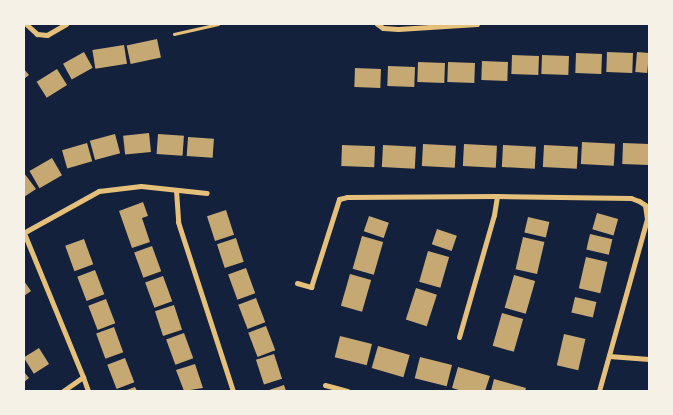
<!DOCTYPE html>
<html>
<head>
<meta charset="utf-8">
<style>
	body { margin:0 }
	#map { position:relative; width:673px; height:415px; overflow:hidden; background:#14213d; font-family:Barlow,sans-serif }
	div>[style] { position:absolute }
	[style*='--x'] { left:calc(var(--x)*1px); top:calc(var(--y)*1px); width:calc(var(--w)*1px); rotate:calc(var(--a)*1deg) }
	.building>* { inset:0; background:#c6a872; transform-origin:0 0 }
	.path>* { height:2.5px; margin:-1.25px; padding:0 1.25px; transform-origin:1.25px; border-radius:1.25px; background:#e5c07b }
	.minor>* { height:5px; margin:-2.5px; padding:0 2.5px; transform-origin:2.5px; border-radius:2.5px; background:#e5c07b }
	span { translate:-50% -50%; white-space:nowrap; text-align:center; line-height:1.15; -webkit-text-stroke:5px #f6f1e7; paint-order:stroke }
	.frame { position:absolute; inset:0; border:25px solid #f6f1e7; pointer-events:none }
</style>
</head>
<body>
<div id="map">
	<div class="building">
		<div style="left:157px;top:39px;width:19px;height:31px;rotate:78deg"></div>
		<div style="left:124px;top:45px;width:19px;height:32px;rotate:81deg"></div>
		<div style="left:84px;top:52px;width:18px;height:24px;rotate:61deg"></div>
		<div style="left:607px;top:52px;width:26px;height:20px;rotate:2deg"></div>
		<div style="left:637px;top:52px;width:12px;height:20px;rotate:5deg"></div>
		<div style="left:576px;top:53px;width:26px;height:20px;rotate:2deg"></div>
		<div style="left:512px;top:55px;width:27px;height:19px;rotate:2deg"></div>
		<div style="left:542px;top:55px;width:27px;height:19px;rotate:2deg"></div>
		<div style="left:482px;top:61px;width:26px;height:19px;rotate:2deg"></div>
		<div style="left:418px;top:62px;width:27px;height:20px;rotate:2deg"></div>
		<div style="left:448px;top:62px;width:27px;height:20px;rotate:2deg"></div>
		<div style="left:388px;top:66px;width:27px;height:20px;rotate:2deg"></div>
		<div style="left:355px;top:68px;width:26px;height:19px;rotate:2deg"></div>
		<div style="clip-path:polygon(24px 69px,29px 75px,24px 79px)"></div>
		<div style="left:57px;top:69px;width:19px;height:24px;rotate:58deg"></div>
		<div style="left:149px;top:133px;width:19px;height:26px;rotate:84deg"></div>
		<div style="left:115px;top:134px;width:20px;height:26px;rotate:75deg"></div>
		<div style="left:158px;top:134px;width:26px;height:20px;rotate:4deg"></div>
		<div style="left:188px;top:137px;width:26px;height:19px;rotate:4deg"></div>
		<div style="left:582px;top:142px;width:33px;height:22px;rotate:3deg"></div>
		<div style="left:87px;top:143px;width:19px;height:26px;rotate:74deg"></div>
		<div style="left:623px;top:143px;width:26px;height:21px;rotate:2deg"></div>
		<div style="left:423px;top:144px;width:33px;height:22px;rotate:3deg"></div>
		<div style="left:464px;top:144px;width:33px;height:22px;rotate:3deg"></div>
		<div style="left:342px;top:145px;width:33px;height:21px;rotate:2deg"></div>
		<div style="left:383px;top:145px;width:33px;height:22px;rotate:3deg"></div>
		<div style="left:503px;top:145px;width:33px;height:22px;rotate:3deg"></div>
		<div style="left:544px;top:145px;width:34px;height:22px;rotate:3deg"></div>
		<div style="left:52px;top:158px;width:20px;height:26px;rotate:60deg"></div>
		<div style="clip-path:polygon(24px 173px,36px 189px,24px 197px)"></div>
		<div style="clip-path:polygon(143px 202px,148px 216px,142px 218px,150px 242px,132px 248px,119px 211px)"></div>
		<div style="left:226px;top:210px;width:26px;height:20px;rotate:72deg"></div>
		<div style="left:597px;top:213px;width:22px;height:17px;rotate:16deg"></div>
		<div style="left:369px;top:216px;width:21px;height:16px;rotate:19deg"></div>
		<div style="left:528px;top:217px;width:22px;height:16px;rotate:13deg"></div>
		<div style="left:437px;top:229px;width:21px;height:16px;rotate:19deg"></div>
		<div style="left:590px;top:234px;width:23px;height:16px;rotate:13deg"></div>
		<div style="left:362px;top:236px;width:22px;height:34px;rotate:16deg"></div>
		<div style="left:523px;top:237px;width:22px;height:33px;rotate:13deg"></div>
		<div style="left:236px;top:238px;width:25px;height:20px;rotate:72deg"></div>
		<div style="left:84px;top:239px;width:27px;height:20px;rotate:70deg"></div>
		<div style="left:152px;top:246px;width:27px;height:19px;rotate:70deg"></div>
		<div style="left:428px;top:251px;width:22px;height:32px;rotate:16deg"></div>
		<div style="left:586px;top:257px;width:22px;height:32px;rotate:13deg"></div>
		<div style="left:246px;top:268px;width:27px;height:19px;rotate:70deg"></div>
		<div style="left:95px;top:270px;width:26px;height:19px;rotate:69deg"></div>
		<div style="left:350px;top:274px;width:22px;height:33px;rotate:16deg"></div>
		<div style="left:514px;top:275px;width:22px;height:34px;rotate:16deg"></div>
		<div style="left:163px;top:276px;width:27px;height:19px;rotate:70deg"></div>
		<div style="clip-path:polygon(24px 281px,31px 291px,24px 296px)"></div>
		<div style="left:416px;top:288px;width:22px;height:33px;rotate:18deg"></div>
		<div style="left:575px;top:297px;width:22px;height:16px;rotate:13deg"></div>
		<div style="left:256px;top:298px;width:26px;height:19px;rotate:69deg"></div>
		<div style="left:106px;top:299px;width:26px;height:19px;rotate:69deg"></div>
		<div style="left:174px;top:305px;width:26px;height:20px;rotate:72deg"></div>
		<div style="left:502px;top:313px;width:22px;height:34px;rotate:16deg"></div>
		<div style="left:266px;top:326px;width:26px;height:19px;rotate:69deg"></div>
		<div style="left:114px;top:327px;width:27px;height:19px;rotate:70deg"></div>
		<div style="left:184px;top:333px;width:27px;height:19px;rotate:70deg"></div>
		<div style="left:564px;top:334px;width:22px;height:32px;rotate:13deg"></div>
		<div style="left:340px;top:336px;width:33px;height:22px;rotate:14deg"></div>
		<div style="left:378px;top:346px;width:33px;height:23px;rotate:16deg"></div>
		<div style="left:39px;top:348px;width:19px;height:18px;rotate:58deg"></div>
		<div style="left:274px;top:354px;width:26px;height:19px;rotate:72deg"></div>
		<div style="left:420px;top:357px;width:33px;height:22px;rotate:14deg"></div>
		<div style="left:125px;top:358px;width:26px;height:19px;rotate:69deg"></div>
		<div style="clip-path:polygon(195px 364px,203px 388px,184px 391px,176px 370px)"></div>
		<div style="clip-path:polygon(458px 367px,490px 376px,485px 391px,462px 391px,452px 388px)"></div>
		<div style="clip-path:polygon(24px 372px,29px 378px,24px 382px)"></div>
		<div style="clip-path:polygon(494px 379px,526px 388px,525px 391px,491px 391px)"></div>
		<div style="clip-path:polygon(284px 385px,286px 391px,266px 391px)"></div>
		<div style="clip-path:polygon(135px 387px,137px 391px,124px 391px)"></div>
	</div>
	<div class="path">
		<div style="--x:174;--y:34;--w:45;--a:-12.8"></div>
	</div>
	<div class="minor">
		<div style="--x:26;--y:24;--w:15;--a:42"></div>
		<div style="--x:37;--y:34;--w:10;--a:6"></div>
		<div style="--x:47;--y:35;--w:22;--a:-30"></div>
		<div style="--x:377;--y:24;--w:7;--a:34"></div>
		<div style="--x:383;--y:28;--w:15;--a:4"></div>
		<div style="--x:398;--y:29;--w:79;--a:-3.6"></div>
		<div style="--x:176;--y:190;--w:32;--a:86"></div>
		<div style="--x:178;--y:222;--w:178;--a:72"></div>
		<div style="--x:25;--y:232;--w:85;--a:-29"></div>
		<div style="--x:99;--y:191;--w:42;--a:-6.8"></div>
		<div style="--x:141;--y:186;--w:66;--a:6.1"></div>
		<div style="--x:24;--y:233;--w:156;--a:67.7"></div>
		<div style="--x:83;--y:377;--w:24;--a:145"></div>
		<div style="--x:297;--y:283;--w:15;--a:16"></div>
		<div style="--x:311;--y:287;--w:92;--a:-72.3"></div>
		<div style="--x:339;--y:199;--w:8;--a:-14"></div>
		<div style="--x:347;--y:197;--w:150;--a:-0.4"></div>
		<div style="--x:497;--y:196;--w:134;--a:0.9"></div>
		<div style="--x:631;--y:198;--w:9;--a:21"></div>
		<div style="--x:639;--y:201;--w:7;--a:34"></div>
		<div style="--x:645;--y:205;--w:14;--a:82"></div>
		<div style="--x:647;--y:219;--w:179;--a:105.6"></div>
		<div style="--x:459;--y:337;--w:127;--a:-74"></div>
		<div style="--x:494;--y:215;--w:19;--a:-81"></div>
		<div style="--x:609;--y:356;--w:40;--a:4.3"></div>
		<div style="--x:83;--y:377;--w:15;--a:70"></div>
		<div style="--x:325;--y:385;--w:23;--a:15"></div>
	</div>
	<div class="frame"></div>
</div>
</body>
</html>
